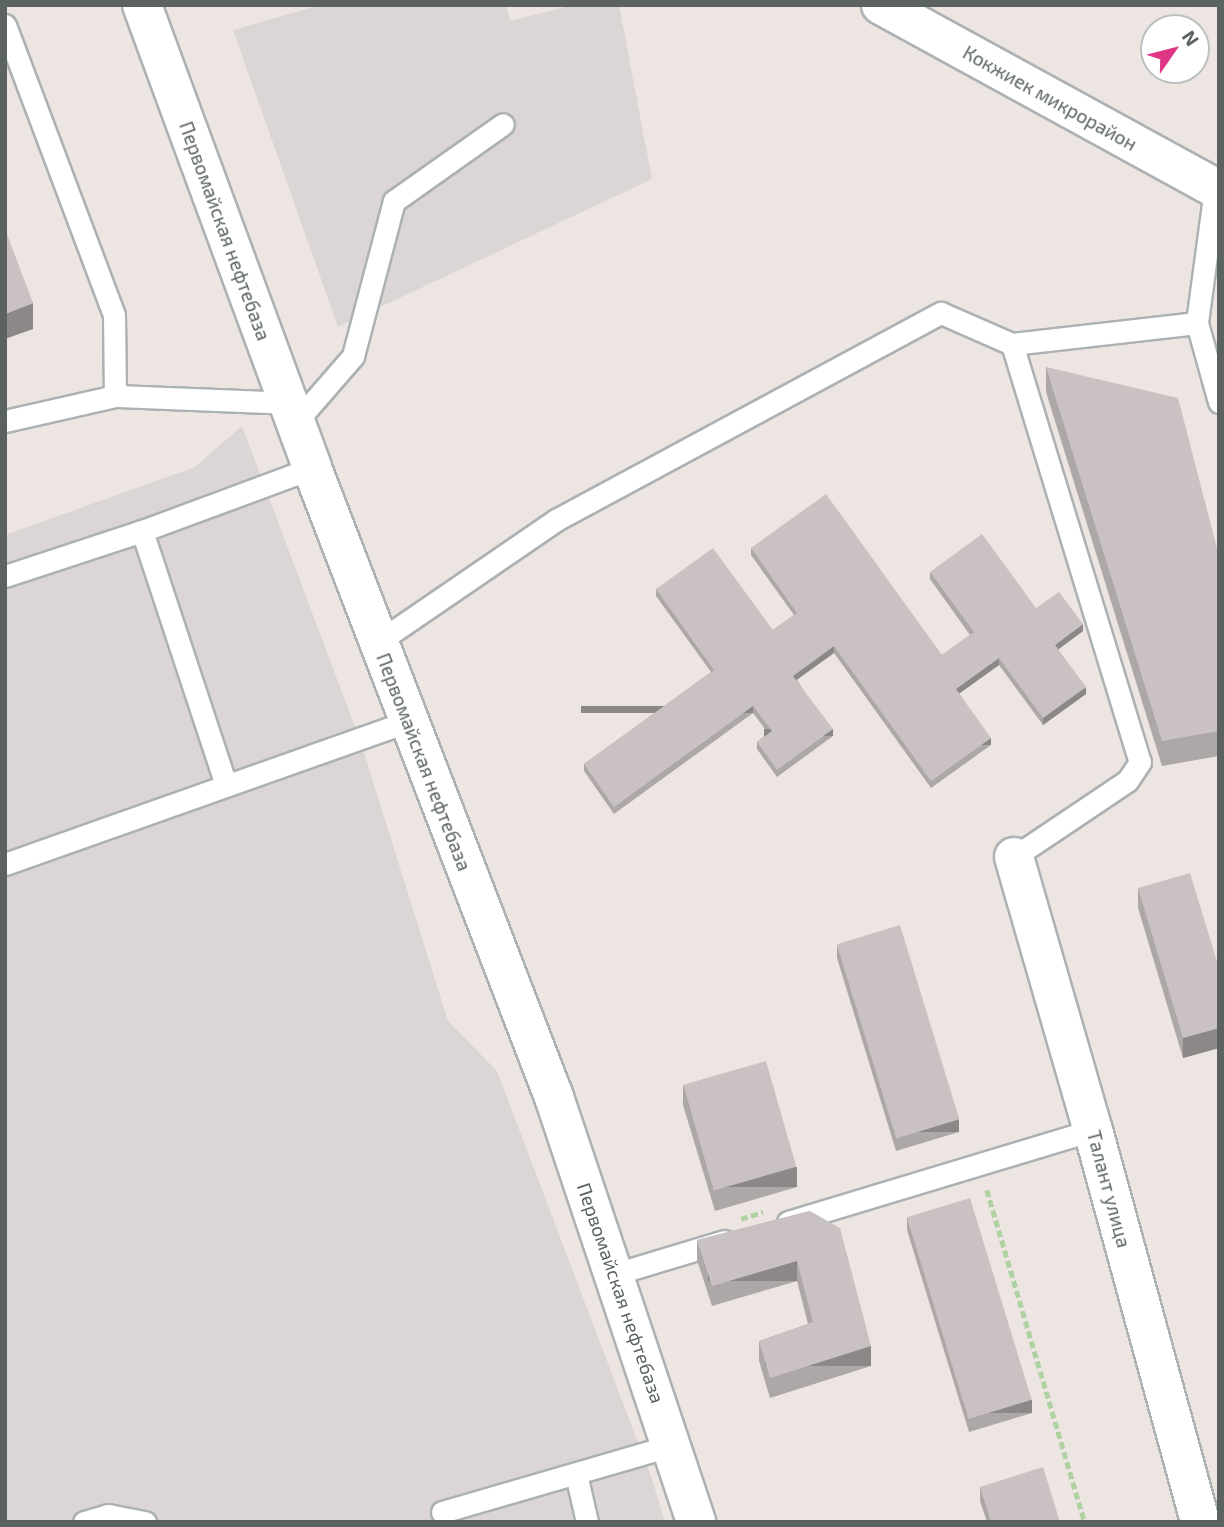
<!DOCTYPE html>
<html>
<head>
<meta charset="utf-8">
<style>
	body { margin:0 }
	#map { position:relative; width:1224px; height:1527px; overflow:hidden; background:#ede5e2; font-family:"Exo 2",sans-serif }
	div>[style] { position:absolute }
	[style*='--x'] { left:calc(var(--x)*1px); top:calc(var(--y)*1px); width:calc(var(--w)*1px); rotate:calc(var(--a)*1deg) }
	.industrial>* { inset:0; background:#dbd6d5 }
	.path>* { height:4.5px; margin-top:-2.25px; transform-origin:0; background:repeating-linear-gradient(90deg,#b0d2a3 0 7px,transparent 0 10.5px) }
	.roads { filter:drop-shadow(2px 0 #acb1b2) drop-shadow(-2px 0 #acb1b2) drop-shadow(0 2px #acb1b2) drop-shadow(0 -2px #acb1b2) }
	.lane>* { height:21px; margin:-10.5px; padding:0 10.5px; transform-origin:10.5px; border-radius:10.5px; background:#fff }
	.street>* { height:38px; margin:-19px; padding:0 19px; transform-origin:19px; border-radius:19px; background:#fff }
	.secondary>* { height:38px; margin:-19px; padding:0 19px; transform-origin:19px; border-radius:19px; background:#fff }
	.wall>* { inset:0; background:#aea7a7 }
	.shaded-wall>* { inset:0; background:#8d8888; transform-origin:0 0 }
	.building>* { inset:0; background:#cac2c2; transform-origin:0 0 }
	span { translate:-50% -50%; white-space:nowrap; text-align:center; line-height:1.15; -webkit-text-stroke:5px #fff; paint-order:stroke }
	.street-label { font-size:19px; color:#5b6262 }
	.frame { position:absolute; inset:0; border:7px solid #5b6262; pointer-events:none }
	.north { position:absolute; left:1140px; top:14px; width:70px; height:70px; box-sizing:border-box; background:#fff; border:2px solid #bdc0c0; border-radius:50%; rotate:55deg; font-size:19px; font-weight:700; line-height:28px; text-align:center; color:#5b6262 }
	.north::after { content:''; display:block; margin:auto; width:24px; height:32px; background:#df3786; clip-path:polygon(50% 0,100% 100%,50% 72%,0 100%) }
</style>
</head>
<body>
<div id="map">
	<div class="industrial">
		<div style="clip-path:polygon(321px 5px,506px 5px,510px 21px,573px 5px,619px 5px,652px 179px,338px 327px,233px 30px)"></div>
		<div style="clip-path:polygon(242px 426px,360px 740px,448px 1021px,497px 1071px,653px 1482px,665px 1522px,5px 1522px,5px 535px,195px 467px)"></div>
	</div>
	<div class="path">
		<div style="--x:987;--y:1190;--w:346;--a:73.6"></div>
		<div style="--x:741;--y:1219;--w:23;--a:-18"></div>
	</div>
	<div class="roads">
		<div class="lane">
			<div style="--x:5;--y:25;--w:310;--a:69.4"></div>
			<div style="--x:114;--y:315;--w:81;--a:89.3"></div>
			<div style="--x:1215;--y:189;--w:135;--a:97.7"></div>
			<div style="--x:1197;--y:323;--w:82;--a:74.4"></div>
			<div style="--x:1012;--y:344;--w:437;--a:73"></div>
			<div style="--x:1140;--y:762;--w:23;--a:124"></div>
			<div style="--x:1127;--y:781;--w:136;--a:146.1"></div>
			<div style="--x:5;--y:421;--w:113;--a:-12.8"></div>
			<div style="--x:115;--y:396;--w:173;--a:2.3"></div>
			<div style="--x:295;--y:423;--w:89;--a:-49.1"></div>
			<div style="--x:353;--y:356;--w:160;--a:-75.2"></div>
			<div style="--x:394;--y:201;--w:133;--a:-35.2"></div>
			<div style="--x:142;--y:531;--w:181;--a:-20.3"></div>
			<div style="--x:5;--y:576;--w:144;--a:-18.2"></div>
			<div style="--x:142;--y:531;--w:268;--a:71.7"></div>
			<div style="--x:378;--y:642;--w:216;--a:-34.4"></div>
			<div style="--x:556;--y:520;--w:437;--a:-28.3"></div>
			<div style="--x:941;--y:313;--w:77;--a:23.6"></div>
			<div style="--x:1012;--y:344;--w:186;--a:-6.5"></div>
			<div style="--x:5;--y:864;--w:429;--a:-19.5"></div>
			<div style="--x:788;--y:1222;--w:319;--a:-16.8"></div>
			<div style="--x:615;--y:1274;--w:114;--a:-16.8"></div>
			<div style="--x:576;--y:1474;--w:49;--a:77.1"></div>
			<div style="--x:442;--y:1512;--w:240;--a:-16.2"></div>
			<div style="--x:84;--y:1522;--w:25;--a:-16"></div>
			<div style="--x:108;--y:1515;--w:38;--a:11"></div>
		</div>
		<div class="street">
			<div style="--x:1014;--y:857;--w:284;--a:73.9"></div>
			<div style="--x:1093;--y:1130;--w:406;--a:74.7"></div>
		</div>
		<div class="secondary">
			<div style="--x:142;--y:5;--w:493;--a:69.8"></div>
			<div style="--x:312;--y:468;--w:674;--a:68.96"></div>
			<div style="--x:554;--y:1097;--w:448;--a:71.5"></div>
			<div style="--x:881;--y:5;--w:385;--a:28.7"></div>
		</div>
	</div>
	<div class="wall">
		<div style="clip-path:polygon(1046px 367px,1219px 556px,1219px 756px,1162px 766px,1046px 392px)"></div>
		<div style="clip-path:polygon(751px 548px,942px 655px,970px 635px,930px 579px,930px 572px,1036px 608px,1083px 631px,1058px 649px,1086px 694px,1043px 725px,999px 665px,959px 693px,991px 745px,931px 788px,834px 653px,797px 680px,833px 736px,777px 777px,757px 749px,757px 742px,768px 733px,753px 713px,614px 814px,584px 771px,584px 764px,711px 672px,656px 596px,656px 589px,773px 630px,794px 615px,751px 555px)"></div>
		<div style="clip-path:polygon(1138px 888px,1219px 968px,1219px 1048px,1183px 1058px,1138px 908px)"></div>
		<div style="clip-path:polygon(837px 945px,959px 1132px,896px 1151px,837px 958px)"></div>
		<div style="clip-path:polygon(683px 1085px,797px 1187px,715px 1211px,683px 1105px)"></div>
		<div style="clip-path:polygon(810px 1211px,871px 1366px,770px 1398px,759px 1361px,759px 1341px,808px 1324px,797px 1281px,712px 1306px,697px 1260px,697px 1240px)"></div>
		<div style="clip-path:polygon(907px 1217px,1032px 1413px,969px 1432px,907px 1230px)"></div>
		<div style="clip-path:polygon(980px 1487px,1060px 1522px,987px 1522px,980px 1501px)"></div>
	</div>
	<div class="shaded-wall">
		<div style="clip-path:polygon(33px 303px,33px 329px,5px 339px,5px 314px)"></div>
		<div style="clip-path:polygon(1083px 624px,1083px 631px,1055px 652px,1055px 645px)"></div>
		<div style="clip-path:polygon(834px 646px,834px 653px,793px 682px,793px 676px)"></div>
		<div style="clip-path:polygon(999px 658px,999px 665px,956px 696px,956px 689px)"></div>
		<div style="clip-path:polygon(1086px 687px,1086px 694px,1043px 725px,1043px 718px)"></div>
		<div style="left:753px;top:706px;width:7px;height:172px;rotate:90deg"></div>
		<div style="left:833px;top:729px;width:7px;height:69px;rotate:90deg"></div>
		<div style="left:991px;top:738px;width:7px;height:74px;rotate:90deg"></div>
		<div style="clip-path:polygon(1219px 1028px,1219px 1048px,1183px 1058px,1183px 1038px)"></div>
		<div style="left:959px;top:1119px;width:13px;height:66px;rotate:90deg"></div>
		<div style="left:797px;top:1167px;width:20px;height:85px;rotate:90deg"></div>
		<div style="left:797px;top:1261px;width:20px;height:89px;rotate:90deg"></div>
		<div style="left:871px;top:1346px;width:20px;height:106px;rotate:90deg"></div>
		<div style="left:1032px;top:1400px;width:13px;height:66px;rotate:90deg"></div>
	</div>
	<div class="building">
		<div style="clip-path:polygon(5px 229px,33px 303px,5px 314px)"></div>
		<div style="clip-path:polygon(1046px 367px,1178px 398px,1219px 556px,1219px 731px,1162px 741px)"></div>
		<div style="clip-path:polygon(826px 494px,942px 655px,974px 632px,930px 572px,982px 534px,1036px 608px,1059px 592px,1083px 624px,1055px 645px,1086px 687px,1043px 718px,999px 658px,956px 689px,991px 738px,931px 781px,834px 646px,793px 676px,833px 729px,777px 770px,757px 742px,772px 731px,753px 706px,614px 807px,584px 764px,714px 670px,656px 589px,713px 548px,773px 630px,797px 613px,751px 548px)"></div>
		<div style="clip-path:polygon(1190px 873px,1219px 968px,1219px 1028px,1183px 1038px,1138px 888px)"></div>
		<div style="left:900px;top:925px;width:203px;height:66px;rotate:73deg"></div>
		<div style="left:766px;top:1061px;width:110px;height:86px;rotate:74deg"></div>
		<div style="left:970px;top:1198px;width:211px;height:66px;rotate:73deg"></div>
		<div style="clip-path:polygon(810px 1211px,840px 1228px,871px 1346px,770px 1378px,759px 1341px,813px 1322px,797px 1261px,712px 1286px,697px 1240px)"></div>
		<div style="clip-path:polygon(1043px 1467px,1060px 1522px,991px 1522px,980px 1487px)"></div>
	</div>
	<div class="street-label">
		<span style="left:1050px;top:98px;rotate:29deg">Кокжиек микрорайон</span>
		<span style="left:225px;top:231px;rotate:70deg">Первомайская нефтебаза</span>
		<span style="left:424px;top:762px;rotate:69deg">Первомайская нефтебаза</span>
		<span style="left:1109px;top:1189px;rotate:75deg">Талант улица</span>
		<span style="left:621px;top:1293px;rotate:71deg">Первомайская нефтебаза</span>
	</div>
	<div class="frame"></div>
	<div class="north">N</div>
</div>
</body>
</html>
